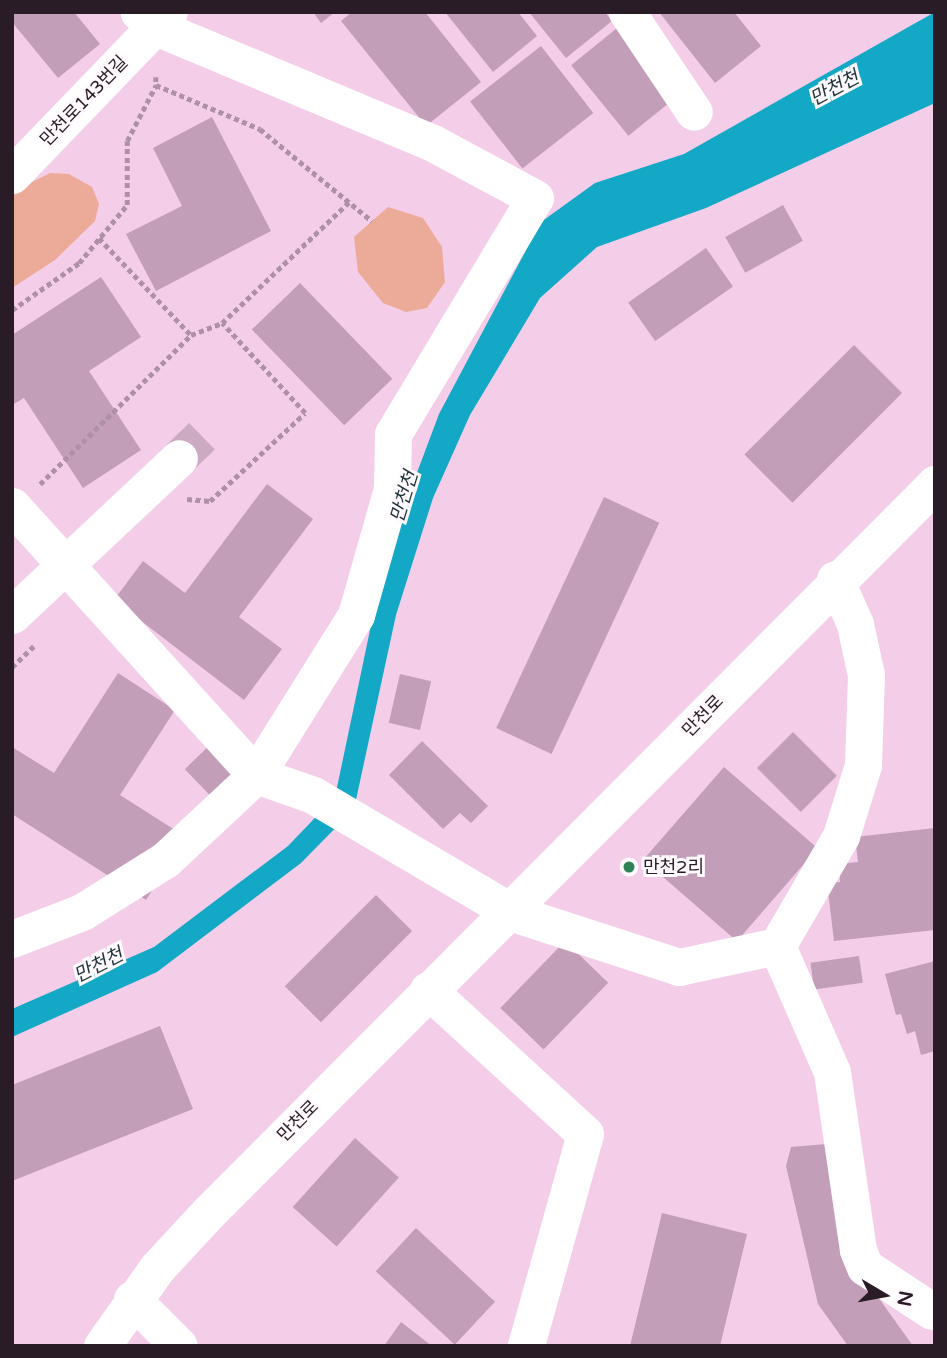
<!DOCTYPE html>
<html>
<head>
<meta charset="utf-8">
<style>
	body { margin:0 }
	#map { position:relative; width:947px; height:1358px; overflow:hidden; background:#f4cde9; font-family:"Varela Round","Noto Sans KR",sans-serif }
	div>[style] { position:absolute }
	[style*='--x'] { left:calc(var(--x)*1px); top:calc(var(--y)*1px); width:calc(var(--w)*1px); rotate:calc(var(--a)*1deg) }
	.green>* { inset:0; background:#ecab98 }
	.water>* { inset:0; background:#12a8c6 }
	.building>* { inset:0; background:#c39eb8; transform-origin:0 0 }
	.minor-tunnel>* { height:37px; margin-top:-18.5px; transform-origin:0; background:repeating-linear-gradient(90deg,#ccaac2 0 37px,transparent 0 55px) }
	.path>* { height:4.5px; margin-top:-2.25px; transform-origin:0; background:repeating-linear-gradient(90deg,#af91a7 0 5px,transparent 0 8.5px) }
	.minor>* { height:37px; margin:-18.5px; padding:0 18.5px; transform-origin:18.5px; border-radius:18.5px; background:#fff }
	.dots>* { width:19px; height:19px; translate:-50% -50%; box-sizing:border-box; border:4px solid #fefafd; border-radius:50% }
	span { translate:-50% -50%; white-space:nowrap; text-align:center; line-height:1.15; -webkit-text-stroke:6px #fefafd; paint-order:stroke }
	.street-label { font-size:18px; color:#2a1c26 }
	.poi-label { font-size:18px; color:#2a1c26 }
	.left { translate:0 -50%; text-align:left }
	.water-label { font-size:19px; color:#1f343a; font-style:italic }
	.frame { position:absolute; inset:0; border:14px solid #2a1c26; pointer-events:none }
	.north { position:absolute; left:849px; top:1260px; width:70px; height:70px; -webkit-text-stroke:5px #fefafd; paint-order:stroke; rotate:100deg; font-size:19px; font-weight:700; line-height:28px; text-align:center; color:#2a1c26 }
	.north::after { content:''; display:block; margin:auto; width:24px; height:32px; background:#2a1c26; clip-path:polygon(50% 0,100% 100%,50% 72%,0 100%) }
</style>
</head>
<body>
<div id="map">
	<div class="green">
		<div style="clip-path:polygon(50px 173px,69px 174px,92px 187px,99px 204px,95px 221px,55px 260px,12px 288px,12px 192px)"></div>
		<div style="clip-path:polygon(388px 207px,423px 218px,442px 247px,445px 282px,427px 308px,406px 312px,383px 303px,358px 272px,354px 237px)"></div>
	</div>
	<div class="water">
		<div style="clip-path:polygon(935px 12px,935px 103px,706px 208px,597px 247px,540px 298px,470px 415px,433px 498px,396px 615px,354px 809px,301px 863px,157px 972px,12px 1037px,12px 1009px,154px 947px,288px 846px,335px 797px,374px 611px,403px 510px,439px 414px,541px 222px,595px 183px,684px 154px)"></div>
	</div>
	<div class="building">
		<div style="clip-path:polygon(12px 12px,74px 12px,100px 44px,58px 78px,12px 22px)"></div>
		<div style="clip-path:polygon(313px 12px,335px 12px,321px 23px)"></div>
		<div style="clip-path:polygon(352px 12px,425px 12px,481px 82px,426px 126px,341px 21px)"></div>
		<div style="clip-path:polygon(445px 12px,518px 12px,537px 36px,493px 72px)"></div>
		<div style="clip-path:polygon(529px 12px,605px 12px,612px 21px,566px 58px)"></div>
		<div style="clip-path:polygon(659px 12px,734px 12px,761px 46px,715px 83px)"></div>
		<div style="left:617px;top:28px;width:91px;height:59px;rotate:51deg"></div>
		<div style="left:541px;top:46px;width:85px;height:90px;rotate:52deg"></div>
		<div style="clip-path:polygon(212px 117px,271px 231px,156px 291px,126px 234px,182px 206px,153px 148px)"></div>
		<div style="left:783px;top:205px;width:41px;height:66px;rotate:61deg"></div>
		<div style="left:706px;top:248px;width:47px;height:95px;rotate:55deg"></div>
		<div style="clip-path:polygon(101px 277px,141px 337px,89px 371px,141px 450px,83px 488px,24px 398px,12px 405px,12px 335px)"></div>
		<div style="left:300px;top:283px;width:133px;height:67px;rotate:46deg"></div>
		<div style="left:854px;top:345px;width:68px;height:155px;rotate:45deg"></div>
		<div style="clip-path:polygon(267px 484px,313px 519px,239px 617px,282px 649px,244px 700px,114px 600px,143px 561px,185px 593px)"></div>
		<div style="left:604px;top:497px;width:61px;height:255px;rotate:25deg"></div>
		<div style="clip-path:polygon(118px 673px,175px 710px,120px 795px,186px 837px,146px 900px,12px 814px,12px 747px,54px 773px)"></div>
		<div style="left:400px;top:674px;width:32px;height:50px;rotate:13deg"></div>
		<div style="left:793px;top:732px;width:62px;height:51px;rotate:45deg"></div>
		<div style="left:215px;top:740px;width:71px;height:42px;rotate:46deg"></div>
		<div style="clip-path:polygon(422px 741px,488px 806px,471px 823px,460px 813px,443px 829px,389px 775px)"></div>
		<div style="left:724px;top:767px;width:124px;height:123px;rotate:41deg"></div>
		<div style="clip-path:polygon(935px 828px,935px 930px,834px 941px,827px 883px,840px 882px,839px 864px,858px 862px,855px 837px)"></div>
		<div style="left:376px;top:895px;width:51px;height:129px;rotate:45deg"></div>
		<div style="left:565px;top:941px;width:60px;height:93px;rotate:44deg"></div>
		<div style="left:859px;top:956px;width:27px;height:49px;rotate:82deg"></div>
		<div style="clip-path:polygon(935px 961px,935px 1051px,921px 1055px,915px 1031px,907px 1034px,901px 1014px,896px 1015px,885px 974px)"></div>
		<div style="clip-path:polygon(160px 1026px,193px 1109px,12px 1181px,12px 1085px)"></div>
		<div style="left:355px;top:1138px;width:59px;height:93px;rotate:42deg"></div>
		<div style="clip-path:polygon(826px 1144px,863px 1276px,913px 1346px,848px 1346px,818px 1304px,786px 1166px,791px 1147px)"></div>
		<div style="clip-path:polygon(662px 1213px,747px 1234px,720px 1346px,630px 1346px)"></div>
		<div style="left:416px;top:1228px;width:108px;height:59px;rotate:43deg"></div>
		<div style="clip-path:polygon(401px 1322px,432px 1346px,384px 1346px)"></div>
	</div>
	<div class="minor-tunnel">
		<div style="--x:179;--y:458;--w:32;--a:-44"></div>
	</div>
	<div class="path">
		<div style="--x:156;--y:77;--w:8;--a:90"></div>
		<div style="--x:156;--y:85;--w:113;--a:22.9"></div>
		<div style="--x:260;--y:129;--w:145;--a:39.4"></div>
		<div style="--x:99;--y:238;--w:134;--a:46.5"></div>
		<div style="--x:191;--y:335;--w:33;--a:-21"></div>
		<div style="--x:222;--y:323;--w:175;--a:-43.6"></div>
		<div style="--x:12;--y:310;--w:82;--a:-35"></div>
		<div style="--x:79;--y:263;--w:75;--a:-50.4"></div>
		<div style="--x:127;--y:205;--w:64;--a:-90"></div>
		<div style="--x:127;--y:141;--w:63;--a:-62.6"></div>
		<div style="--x:40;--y:484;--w:212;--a:-44.6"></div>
		<div style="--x:187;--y:499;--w:23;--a:5"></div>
		<div style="--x:210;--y:501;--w:129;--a:-42.8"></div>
		<div style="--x:305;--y:413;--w:122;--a:-132.7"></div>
		<div style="--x:12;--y:667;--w:30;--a:-44"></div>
	</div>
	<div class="minor">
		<div style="--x:627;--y:12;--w:120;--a:56.2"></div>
		<div style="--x:12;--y:175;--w:226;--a:-46.1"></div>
		<div style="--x:12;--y:506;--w:363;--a:47.8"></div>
		<div style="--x:256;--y:775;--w:60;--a:19.3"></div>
		<div style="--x:313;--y:795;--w:232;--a:30.5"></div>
		<div style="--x:513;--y:913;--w:175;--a:18"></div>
		<div style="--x:679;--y:967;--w:100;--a:-12.1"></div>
		<div style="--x:777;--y:946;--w:137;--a:66.4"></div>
		<div style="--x:832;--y:1072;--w:180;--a:81.7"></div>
		<div style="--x:858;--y:1250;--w:18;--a:68"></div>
		<div style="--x:865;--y:1267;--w:80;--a:33.3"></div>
		<div style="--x:12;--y:615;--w:229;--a:-43.2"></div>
		<div style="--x:12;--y:939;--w:75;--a:-21.1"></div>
		<div style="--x:82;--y:912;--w:98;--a:-32.1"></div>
		<div style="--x:165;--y:860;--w:125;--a:-43"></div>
		<div style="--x:256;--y:775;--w:189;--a:-58"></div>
		<div style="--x:356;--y:615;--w:131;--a:-74.1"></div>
		<div style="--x:392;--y:489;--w:55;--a:-89"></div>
		<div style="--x:393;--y:434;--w:275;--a:-59"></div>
		<div style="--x:535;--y:198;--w:116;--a:-151.7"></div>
		<div style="--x:433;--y:143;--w:300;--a:-157.3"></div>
		<div style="--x:156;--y:27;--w:23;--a:-139"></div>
		<div style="--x:777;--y:946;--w:127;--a:-59.8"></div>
		<div style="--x:841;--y:836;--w:74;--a:-72.8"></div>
		<div style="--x:863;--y:765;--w:90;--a:-88.1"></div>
		<div style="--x:866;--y:675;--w:52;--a:-102.2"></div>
		<div style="--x:855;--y:624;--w:49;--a:-114"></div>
		<div style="--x:428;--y:990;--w:213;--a:42.5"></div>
		<div style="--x:585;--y:1134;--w:220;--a:105.6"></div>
		<div style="--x:132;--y:1299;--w:66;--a:45"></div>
		<div style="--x:102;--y:1346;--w:95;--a:-54.8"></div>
		<div style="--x:157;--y:1268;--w:75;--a:-47.2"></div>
		<div style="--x:208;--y:1213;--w:1030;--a:-45.08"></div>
	</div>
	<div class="dots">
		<div style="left:629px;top:867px;background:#2d8356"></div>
	</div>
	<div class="street-label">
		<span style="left:84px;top:101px;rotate:-46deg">만천로143번길</span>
		<span style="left:703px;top:716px;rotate:-46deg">만천로</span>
		<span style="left:298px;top:1121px;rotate:-45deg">만천로</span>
	</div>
	<div class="poi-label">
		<span class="left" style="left:643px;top:867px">만천2리</span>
	</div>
	<div class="water-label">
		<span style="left:835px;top:89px;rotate:-28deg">만천천</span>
		<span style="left:405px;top:497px;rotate:-73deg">만천천</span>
		<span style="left:99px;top:966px;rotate:-27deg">만천천</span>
	</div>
	<div class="frame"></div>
	<div class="north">N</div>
</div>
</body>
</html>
